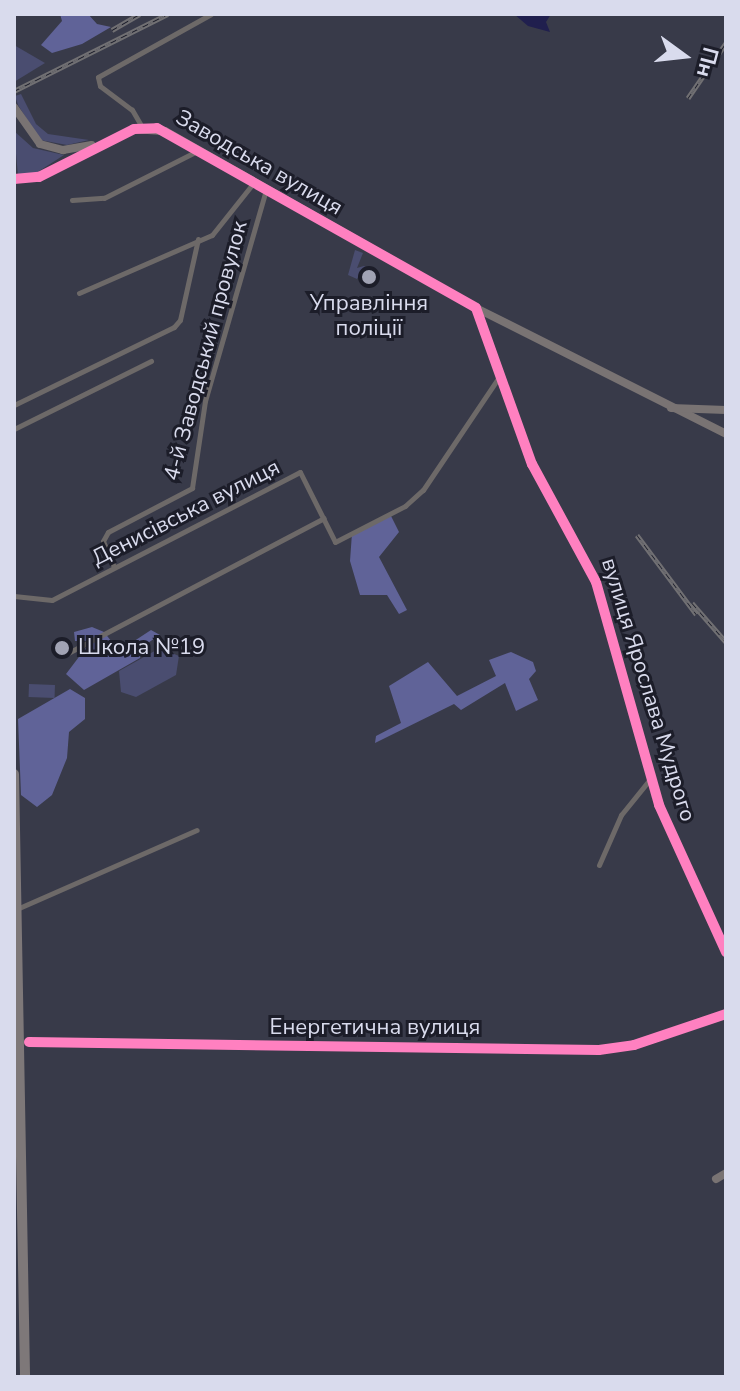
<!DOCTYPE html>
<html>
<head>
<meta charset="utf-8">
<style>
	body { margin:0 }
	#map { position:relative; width:740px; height:1391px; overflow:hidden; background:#383a49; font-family:"Nunito Sans",sans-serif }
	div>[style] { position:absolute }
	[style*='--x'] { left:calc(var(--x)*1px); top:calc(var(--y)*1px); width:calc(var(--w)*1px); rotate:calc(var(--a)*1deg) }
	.green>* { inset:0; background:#4a4d70; transform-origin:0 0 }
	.forest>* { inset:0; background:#606398 }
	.water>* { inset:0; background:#201f4e }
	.street>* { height:5px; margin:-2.5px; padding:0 2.5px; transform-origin:2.5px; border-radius:2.5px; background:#6d6968 }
	.secondary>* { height:8px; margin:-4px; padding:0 4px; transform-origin:4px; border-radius:4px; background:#797373 }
	.highway>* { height:10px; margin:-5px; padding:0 5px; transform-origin:5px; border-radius:5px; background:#7e7879 }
	.rail>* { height:5px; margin-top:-2.5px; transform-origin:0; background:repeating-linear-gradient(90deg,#1c1d29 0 6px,#717073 0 12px); box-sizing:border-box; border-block:2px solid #717073 }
	.cycleway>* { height:10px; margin:-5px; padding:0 5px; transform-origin:5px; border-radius:5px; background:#ff80c0 }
	.dots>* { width:22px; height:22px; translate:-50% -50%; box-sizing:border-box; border:4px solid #1c1d29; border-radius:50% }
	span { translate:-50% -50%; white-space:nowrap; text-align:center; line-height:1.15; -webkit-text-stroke:6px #1c1d29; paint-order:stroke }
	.street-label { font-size:22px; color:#d9dbed }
	.poi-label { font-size:22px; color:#d9dbed }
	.left { translate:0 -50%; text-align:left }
	.frame { position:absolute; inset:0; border:16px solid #d9dbed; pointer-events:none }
	.north { position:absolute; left:644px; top:16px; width:80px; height:80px; -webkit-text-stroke:6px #1c1d29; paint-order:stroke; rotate:105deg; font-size:22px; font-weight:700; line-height:32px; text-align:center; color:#d9dbed }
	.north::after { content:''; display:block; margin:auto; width:28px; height:36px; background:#d9dbed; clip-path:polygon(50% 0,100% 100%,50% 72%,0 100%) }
</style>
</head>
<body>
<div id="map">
	<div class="green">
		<div style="clip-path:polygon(14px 45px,45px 63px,14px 82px)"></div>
		<div style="clip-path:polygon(21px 94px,36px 124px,48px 134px,89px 140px,67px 145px,40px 140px,18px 105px,15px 96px)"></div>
		<div style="clip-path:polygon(14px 131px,33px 148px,64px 155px,36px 173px,18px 176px)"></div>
		<div style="clip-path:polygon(355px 250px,363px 253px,357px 268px,364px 266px,375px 271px,373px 276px,362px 270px,357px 279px,348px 275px)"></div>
		<div style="clip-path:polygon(160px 648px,179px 656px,176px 675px,136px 697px,121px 692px,119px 671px)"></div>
		<div style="left:29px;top:684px;width:26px;height:13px;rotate:2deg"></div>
	</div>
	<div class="forest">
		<div style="clip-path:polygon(60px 14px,88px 14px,97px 24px,111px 27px,82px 44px,52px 53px,41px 45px,62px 21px)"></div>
		<div style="clip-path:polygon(390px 514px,399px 532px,379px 557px,407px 610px,399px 614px,387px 595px,360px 595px,350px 561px,352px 533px)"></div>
		<div style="clip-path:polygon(92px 627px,104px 632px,119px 651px,151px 630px,160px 635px,143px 646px,140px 658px,84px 690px,66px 674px,91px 641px,75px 641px,74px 632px)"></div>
		<div style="clip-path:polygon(511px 652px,533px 662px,536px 671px,529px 679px,538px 700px,516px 711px,505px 683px,461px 710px,454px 704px,375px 743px,376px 736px,401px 723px,389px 686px,428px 662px,457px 696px,496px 676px,489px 660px)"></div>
		<div style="clip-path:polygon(70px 689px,85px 698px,85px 719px,69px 732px,67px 758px,52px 795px,37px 807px,21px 795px,18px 719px)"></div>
	</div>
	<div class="water">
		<div style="clip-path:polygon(514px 14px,551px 14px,546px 22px,550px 32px,528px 26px)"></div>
	</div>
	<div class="street">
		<div style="--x:142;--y:127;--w:20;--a:-120"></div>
		<div style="--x:132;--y:110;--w:40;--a:-143"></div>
		<div style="--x:100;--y:86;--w:9;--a:-103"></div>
		<div style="--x:98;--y:77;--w:129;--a:-29.1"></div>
		<div style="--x:72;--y:200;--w:32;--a:-4"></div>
		<div style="--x:104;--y:198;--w:106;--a:-26.8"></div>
		<div style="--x:79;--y:293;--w:145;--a:-23.6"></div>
		<div style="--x:212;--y:235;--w:69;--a:-51.5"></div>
		<div style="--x:14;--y:405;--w:178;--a:-26"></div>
		<div style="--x:174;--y:327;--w:9;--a:-49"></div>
		<div style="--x:180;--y:320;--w:83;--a:-77.5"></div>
		<div style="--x:14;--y:429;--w:153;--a:-26.4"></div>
		<div style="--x:114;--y:567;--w:28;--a:-113"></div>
		<div style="--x:103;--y:541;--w:10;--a:-61"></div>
		<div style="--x:108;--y:532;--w:95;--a:-27.6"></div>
		<div style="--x:192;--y:488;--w:88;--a:-81.5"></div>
		<div style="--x:205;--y:401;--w:221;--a:-73.9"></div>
		<div style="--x:14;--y:596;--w:38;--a:6"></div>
		<div style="--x:52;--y:600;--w:279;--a:-27.3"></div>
		<div style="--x:300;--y:472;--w:78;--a:63.4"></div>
		<div style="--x:335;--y:542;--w:79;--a:-27.2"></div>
		<div style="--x:405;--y:506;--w:24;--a:-42"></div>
		<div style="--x:423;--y:490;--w:136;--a:-56.1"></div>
		<div style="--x:68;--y:653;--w:289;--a:-27.8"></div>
		<div style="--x:599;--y:865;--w:55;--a:-66.3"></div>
		<div style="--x:621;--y:815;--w:48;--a:-51"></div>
		<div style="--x:19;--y:908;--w:194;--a:-23.7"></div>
		<div style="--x:29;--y:1042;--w:570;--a:0.8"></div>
		<div style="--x:599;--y:1050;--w:35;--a:-8"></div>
		<div style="--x:634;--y:1045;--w:97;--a:-18.6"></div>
	</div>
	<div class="secondary">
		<div style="--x:14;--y:107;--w:45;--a:54.9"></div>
		<div style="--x:40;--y:144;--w:24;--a:15"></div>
		<div style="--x:63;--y:150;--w:29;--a:-10"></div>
		<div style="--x:14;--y:179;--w:25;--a:-5"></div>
		<div style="--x:39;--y:177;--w:106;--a:-26.8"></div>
		<div style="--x:134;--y:129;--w:31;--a:4"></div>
		<div style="--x:165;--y:131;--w:358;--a:29.6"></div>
		<div style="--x:476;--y:308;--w:280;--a:26.7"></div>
		<div style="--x:477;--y:309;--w:164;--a:70.5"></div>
		<div style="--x:532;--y:464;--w:134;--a:61.5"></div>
		<div style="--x:596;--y:582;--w:232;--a:74.2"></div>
		<div style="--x:659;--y:805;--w:162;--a:65.5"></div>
		<div style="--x:671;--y:408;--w:55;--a:2.1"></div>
		<div style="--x:716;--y:1179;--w:12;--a:-31"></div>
	</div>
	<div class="highway">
		<div style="--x:14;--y:774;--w:603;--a:88.95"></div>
	</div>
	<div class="rail">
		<div style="--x:112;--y:30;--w:32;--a:-30"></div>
		<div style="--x:14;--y:91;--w:172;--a:-26.6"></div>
		<div style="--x:688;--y:98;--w:67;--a:-55.4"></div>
		<div style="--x:637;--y:535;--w:99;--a:53.2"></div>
		<div style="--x:692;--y:603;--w:52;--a:48.9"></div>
	</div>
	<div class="cycleway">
		<div style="--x:14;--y:179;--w:25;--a:-5"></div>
		<div style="--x:39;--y:177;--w:106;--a:-26.8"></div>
		<div style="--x:134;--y:129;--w:23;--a:-2"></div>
		<div style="--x:157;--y:128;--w:366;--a:29.4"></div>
		<div style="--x:476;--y:308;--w:166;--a:70.3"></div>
		<div style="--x:532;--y:464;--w:134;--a:61.5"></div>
		<div style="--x:596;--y:582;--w:232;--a:74.2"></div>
		<div style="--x:659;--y:805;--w:162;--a:65.5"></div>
		<div style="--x:29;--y:1042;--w:570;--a:0.8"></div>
		<div style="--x:599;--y:1050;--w:35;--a:-8"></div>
		<div style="--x:634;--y:1045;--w:97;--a:-18.6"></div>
	</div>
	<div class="dots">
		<div style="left:369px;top:277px;background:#a1a3b4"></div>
		<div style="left:62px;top:648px;background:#a1a3b4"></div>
	</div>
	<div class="street-label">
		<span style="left:259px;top:163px;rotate:30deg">Заводська вулиця</span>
		<span style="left:206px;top:351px;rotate:-75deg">4-й Заводський провулок</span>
		<span style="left:186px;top:513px;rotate:-27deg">Денисівська вулиця</span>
		<span style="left:648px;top:690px;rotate:73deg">вулиця Ярослава Мудрого</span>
		<span style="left:375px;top:1028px">Енергетична вулиця</span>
	</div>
	<div class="poi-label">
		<span style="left:369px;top:316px">Управління<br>поліції</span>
		<span class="left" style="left:78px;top:648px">Школа №19</span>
	</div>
	<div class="frame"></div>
	<div class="north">Пн</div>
</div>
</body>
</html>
